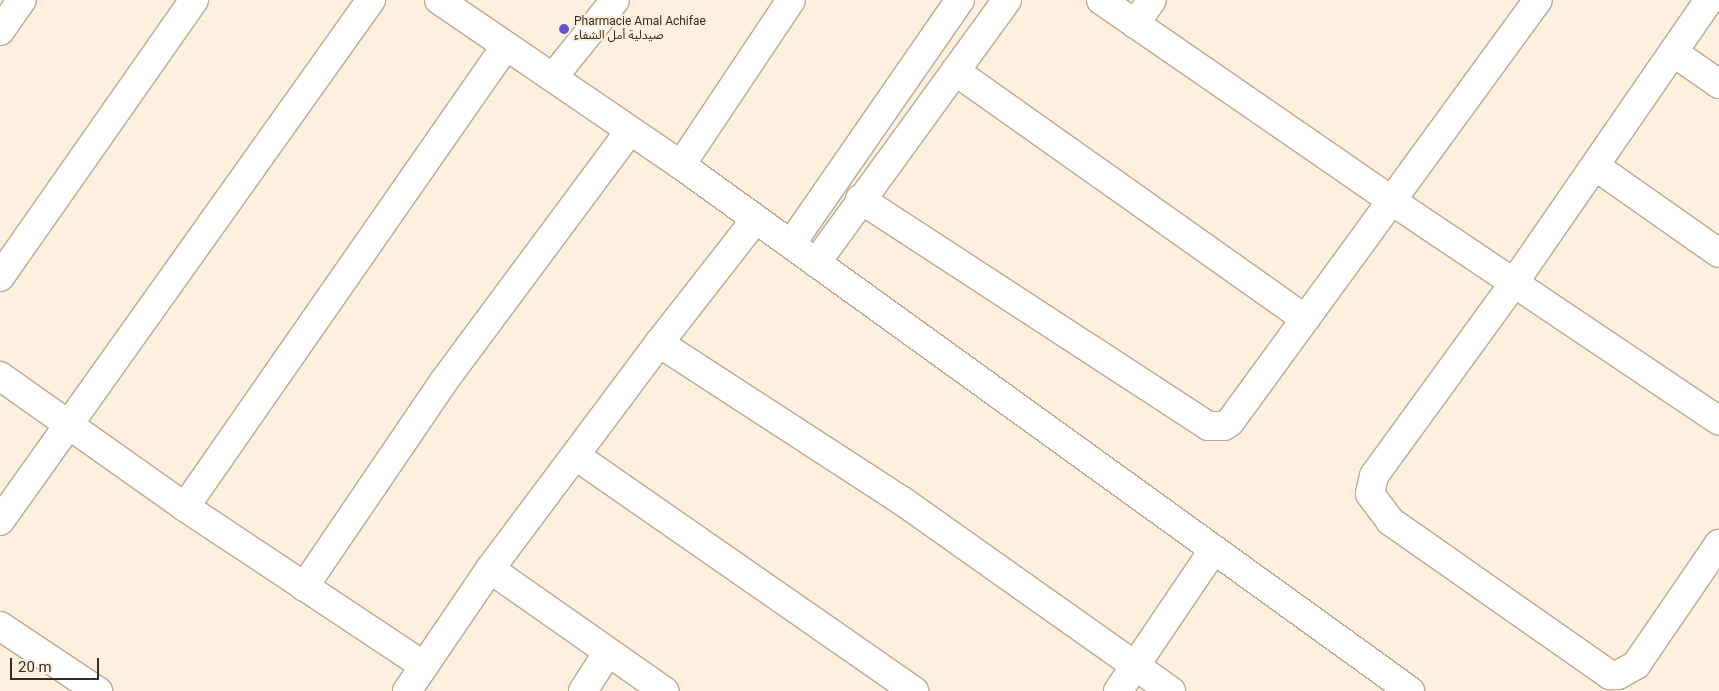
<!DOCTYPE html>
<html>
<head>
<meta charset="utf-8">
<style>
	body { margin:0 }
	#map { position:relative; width:1719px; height:691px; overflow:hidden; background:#feefde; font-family:Roboto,"Noto Sans Arabic",sans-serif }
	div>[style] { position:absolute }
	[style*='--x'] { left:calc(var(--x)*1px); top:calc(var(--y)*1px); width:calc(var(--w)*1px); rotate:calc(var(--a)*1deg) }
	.roads { filter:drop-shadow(1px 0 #bca995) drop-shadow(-1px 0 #bca995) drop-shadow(0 1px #bca995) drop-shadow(0 -1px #bca995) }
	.minor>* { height:28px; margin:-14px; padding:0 14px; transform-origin:14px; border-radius:14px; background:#fff }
	.dots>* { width:14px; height:14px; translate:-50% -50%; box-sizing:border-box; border:2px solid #feefde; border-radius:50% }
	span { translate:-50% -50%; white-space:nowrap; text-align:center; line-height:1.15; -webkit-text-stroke:4px #feefde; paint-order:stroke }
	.poi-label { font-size:12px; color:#342d25 }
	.left { translate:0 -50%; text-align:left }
	.scale { position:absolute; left:10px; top:658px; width:89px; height:22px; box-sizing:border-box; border:2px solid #342d25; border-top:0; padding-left:6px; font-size:15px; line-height:18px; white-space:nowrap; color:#342d25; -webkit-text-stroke:4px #feefde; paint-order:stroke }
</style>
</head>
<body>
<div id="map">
	<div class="roads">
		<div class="minor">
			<div style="--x:439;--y:0;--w:293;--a:34.3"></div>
			<div style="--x:681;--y:165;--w:899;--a:35.81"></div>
			<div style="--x:1101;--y:0;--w:354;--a:34.6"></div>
			<div style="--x:1392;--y:201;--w:394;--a:33.9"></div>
			<div style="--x:1709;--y:0;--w:344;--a:124.6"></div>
			<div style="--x:1514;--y:283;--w:238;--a:126"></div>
			<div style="--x:1374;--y:476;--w:18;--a:103"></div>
			<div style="--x:1370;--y:494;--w:34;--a:53"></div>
			<div style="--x:1390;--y:521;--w:269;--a:35"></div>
			<div style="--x:1610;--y:675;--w:8;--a:0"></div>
			<div style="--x:1618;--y:675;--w:21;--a:-29"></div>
			<div style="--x:1636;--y:665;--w:147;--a:-55.6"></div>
			<div style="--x:1135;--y:24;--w:29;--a:-55"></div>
			<div style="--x:0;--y:31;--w:38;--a:-55"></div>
			<div style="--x:1673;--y:52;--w:56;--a:34.8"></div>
			<div style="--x:955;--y:71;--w:429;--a:35.3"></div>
			<div style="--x:554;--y:76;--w:97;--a:-51.2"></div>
			<div style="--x:681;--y:165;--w:198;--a:-56.3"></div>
			<div style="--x:1595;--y:166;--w:151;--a:35.1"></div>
			<div style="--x:860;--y:199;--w:415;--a:33.1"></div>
			<div style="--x:1208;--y:426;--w:16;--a:0"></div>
			<div style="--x:1224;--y:426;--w:7;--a:-34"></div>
			<div style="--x:1230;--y:422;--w:522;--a:-53.88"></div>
			<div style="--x:791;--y:244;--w:297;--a:-55.3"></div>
			<div style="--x:816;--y:263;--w:325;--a:-54"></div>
			<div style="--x:0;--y:277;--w:338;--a:-55"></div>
			<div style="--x:659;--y:343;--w:288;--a:33"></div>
			<div style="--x:901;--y:500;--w:331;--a:35.3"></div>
			<div style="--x:0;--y:376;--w:227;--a:35.3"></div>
			<div style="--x:185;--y:507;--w:287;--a:33.6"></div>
			<div style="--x:576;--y:456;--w:412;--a:34.8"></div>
			<div style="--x:185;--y:507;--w:560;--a:-55.18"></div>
			<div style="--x:0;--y:521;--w:640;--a:-54.55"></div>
			<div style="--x:490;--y:569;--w:213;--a:35"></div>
			<div style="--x:304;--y:587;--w:249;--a:-55.8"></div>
			<div style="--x:444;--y:381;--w:310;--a:-53.4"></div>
			<div style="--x:0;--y:626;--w:118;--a:33.6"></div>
			<div style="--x:407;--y:691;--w:148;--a:-55.8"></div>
			<div style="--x:490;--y:569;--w:282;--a:-53.2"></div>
			<div style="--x:659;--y:343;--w:157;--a:-52"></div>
			<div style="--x:583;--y:691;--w:46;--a:-57.3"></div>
			<div style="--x:1118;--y:691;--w:171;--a:-55.9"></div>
		</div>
	</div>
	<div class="dots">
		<div style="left:564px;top:29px;background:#6454cd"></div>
	</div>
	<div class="poi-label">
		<span class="left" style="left:574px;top:29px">Pharmacie Amal Achifae<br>صيدلية أمل الشفاء</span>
	</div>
	<div class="scale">20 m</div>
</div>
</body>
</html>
